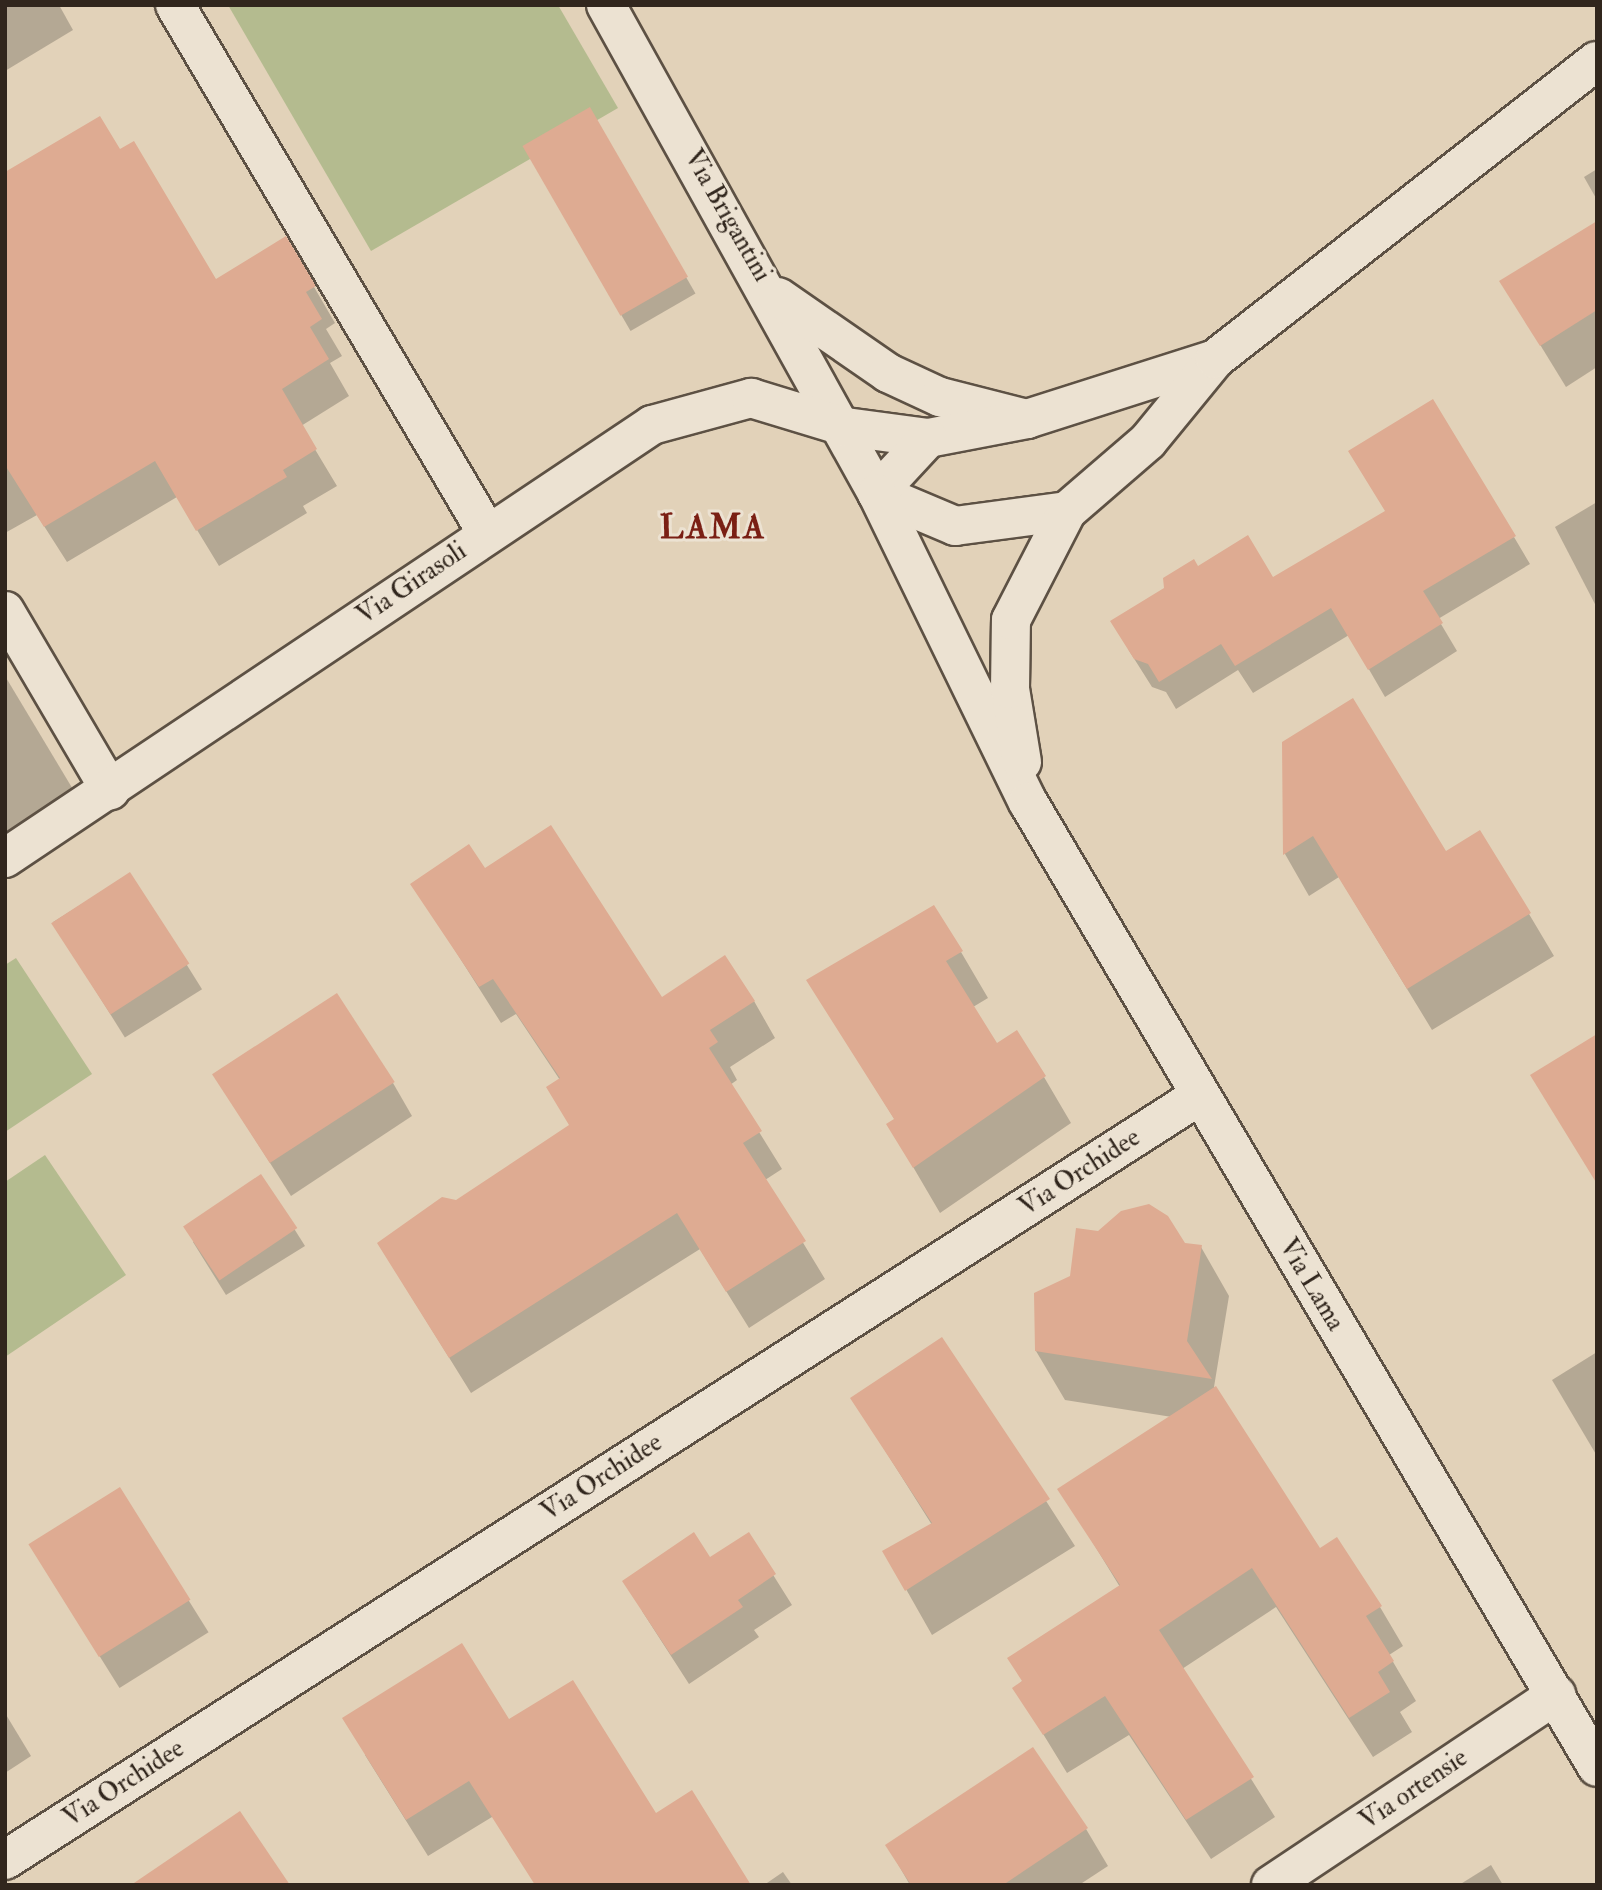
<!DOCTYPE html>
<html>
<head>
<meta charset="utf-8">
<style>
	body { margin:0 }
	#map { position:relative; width:1602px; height:1890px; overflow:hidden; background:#e2d2b9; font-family:"IM FELL Double Pica",serif }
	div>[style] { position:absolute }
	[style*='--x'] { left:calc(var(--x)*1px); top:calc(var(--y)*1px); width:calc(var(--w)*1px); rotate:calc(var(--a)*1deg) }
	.green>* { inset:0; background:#b4bb8f }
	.shadow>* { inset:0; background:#0003; transform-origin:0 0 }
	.building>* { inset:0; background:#deab92; transform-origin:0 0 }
	.roads { filter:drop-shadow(2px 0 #5d5144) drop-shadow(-2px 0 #5d5144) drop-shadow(0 2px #5d5144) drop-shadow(0 -2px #5d5144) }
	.minor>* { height:38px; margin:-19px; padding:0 19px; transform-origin:19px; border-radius:19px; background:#ece2d2 }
	.tertiary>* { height:38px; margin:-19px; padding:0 19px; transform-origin:19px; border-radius:19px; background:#ece2d2 }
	span { translate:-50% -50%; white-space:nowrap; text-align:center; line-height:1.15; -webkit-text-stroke:6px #ece2d2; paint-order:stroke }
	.street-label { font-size:26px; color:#31261d }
	.district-label { font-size:33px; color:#7a1f14; font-weight:700; letter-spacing:2px }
	.frame { position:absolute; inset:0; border:7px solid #31261d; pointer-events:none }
</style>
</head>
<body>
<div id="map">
	<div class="green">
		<div style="clip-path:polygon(228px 5px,558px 5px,618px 108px,371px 251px)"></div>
		<div style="clip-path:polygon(16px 958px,92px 1074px,5px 1132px,5px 965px)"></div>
		<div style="clip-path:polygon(45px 1155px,126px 1275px,5px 1357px,5px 1182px)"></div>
	</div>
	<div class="shadow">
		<div style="clip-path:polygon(5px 5px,59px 5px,73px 30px,5px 71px)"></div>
		<div style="left:589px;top:109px;width:213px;height:75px;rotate:60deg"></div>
		<div style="clip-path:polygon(119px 152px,216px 281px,286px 239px,335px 323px,326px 329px,342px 356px,330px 363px,349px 396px,301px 426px,337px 486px,303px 506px,307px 513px,219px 566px,177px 497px,67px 562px,37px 515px,5px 533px,5px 174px)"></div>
		<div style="clip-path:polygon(1597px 169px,1597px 200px,1584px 177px)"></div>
		<div style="clip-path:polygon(1597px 223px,1597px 367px,1566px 387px,1501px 281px)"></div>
		<div style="clip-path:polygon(1597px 502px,1597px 608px,1555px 527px)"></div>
		<div style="clip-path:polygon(1514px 537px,1530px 564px,1438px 619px,1457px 651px,1385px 697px,1349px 635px,1253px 693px,1238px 670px,1176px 709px,1166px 692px,1152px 687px,1128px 649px,1198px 568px,1272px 580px)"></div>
		<div style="clip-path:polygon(5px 676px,74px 791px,5px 832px)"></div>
		<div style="clip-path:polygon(1284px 743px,1529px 914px,1554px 956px,1432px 1030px,1339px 877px,1309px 896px,1285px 854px)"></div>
		<div style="clip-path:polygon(485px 871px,662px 999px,754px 1001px,775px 1038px,730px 1067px,737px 1080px,730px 1085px,782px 1169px,765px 1180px,825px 1279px,749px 1328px,700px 1249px,471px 1393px,401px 1280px,456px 1202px,571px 1127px,560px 1080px,516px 1014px,501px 1023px,413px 884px)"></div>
		<div style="left:130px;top:874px;width:136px;height:91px;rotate:58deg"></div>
		<div style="clip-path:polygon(961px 952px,988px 998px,973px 1007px,997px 1045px,1044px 1077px,1071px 1123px,940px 1213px,888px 1124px,895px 1120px,809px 981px)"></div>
		<div style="clip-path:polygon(216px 1078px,393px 1083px,412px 1116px,291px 1196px)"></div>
		<div style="clip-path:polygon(261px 1176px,305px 1246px,226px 1295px,193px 1242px)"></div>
		<div style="clip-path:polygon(1184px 1245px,1201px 1247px,1229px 1296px,1214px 1387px,1319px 1550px,1380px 1607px,1403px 1646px,1389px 1655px,1416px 1701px,1400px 1712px,1412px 1732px,1373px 1757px,1276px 1607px,1182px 1669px,1275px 1817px,1211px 1859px,1129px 1735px,1067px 1773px,1015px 1688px,1120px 1587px,1060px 1489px,1172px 1417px,1065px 1400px,1036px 1351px)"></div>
		<div style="clip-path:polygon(942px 1339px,1075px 1546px,932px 1635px,885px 1552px,932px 1525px,852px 1398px)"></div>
		<div style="clip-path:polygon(1597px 1352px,1597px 1456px,1552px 1380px)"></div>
		<div style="left:119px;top:1489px;width:169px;height:105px;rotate:58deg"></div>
		<div style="clip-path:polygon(748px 1535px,792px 1605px,754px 1630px,759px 1637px,689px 1684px,642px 1611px)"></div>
		<div style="clip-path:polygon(5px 1713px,31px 1756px,5px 1773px)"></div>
		<div style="clip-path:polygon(509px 1721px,656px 1815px,492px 1817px,428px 1856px,365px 1755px)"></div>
		<div style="clip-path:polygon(1086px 1829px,1108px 1866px,1079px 1885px,910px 1885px,887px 1845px)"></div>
		<div style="clip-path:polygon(1491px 1865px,1503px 1885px,1459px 1885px)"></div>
		<div style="clip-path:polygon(783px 1872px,792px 1885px,764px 1885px)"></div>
	</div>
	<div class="building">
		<div style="left:590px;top:107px;width:196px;height:78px;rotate:60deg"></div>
		<div style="clip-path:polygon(100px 116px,120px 149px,134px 141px,216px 279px,286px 236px,316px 286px,306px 292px,322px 319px,310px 327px,329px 359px,282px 389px,317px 449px,283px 470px,287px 477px,196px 531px,155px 461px,44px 527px,5px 465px,5px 172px)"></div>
		<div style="clip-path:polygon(1597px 221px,1597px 310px,1540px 346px,1499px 281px)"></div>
		<div style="clip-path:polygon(1433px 399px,1516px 536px,1423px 591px,1443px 623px,1368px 670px,1331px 608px,1235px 666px,1221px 644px,1159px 682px,1148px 664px,1134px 659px,1110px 621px,1164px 588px,1163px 578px,1194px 559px,1198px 566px,1248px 535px,1273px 577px,1385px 511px,1348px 451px)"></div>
		<div style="clip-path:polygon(1353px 698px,1446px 851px,1480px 830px,1531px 913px,1407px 989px,1313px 836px,1283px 855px,1282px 742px)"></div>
		<div style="clip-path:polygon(551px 825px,662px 997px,725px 955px,755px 1001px,710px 1030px,718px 1042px,709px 1048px,762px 1131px,743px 1143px,806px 1241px,726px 1292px,677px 1213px,449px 1358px,377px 1243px,442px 1197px,456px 1200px,569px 1125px,546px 1087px,560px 1078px,493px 979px,479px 987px,410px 884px,469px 844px,485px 868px)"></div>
		<div style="left:130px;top:872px;width:109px;height:94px;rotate:57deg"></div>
		<div style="clip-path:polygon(934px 905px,963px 951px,946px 961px,997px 1043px,1017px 1030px,1046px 1076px,913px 1168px,886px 1124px,894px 1119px,806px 980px)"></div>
		<div style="left:337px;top:993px;width:106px;height:149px;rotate:57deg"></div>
		<div style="clip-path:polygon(1597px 1034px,1597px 1184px,1530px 1075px)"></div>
		<div style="left:261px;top:1174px;width:65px;height:94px;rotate:56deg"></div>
		<div style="clip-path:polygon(1149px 1204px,1168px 1216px,1185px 1243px,1202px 1245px,1187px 1341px,1212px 1379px,1035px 1351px,1034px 1293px,1070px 1276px,1076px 1228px,1098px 1231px,1121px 1211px)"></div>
		<div style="clip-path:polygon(942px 1337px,1050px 1499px,905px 1591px,882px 1551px,932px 1523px,850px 1398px)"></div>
		<div style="clip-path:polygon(1216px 1386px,1320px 1548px,1337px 1537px,1382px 1606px,1366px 1616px,1394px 1661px,1378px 1672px,1390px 1692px,1349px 1718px,1252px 1568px,1159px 1630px,1254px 1777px,1186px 1820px,1105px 1696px,1043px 1735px,1012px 1688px,1022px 1681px,1007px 1658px,1120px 1585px,1057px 1489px)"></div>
		<div style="left:120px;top:1487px;width:133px;height:108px;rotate:58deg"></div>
		<div style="clip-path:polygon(694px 1532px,710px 1557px,749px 1532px,776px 1574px,738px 1600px,743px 1607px,671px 1655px,622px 1581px)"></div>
		<div style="clip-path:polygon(462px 1643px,509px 1719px,573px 1680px,656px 1813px,692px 1790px,751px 1885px,535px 1885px,469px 1781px,406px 1820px,342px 1718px)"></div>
		<div style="clip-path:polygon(1033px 1747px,1088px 1828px,1003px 1885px,911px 1885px,885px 1845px)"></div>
		<div style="clip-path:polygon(240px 1811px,290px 1885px,131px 1885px)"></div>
	</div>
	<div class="roads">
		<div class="minor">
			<div style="--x:175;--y:5;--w:613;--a:59.42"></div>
			<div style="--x:606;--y:5;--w:558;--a:60.96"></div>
			<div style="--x:877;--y:493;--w:85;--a:22.9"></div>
			<div style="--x:955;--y:526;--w:113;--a:-7.6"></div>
			<div style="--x:778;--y:297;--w:134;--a:34.6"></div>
			<div style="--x:888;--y:373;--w:57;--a:24.8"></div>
			<div style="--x:940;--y:397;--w:90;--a:14.2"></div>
			<div style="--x:5;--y:611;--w:208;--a:59.6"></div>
			<div style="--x:5;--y:858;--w:779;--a:-33.79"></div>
			<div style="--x:652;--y:425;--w:103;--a:-15.3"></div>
			<div style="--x:751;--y:398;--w:99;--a:17"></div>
			<div style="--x:846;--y:427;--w:83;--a:7.6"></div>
			<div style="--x:5;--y:1860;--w:1418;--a:-32.61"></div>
			<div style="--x:1271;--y:1885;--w:343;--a:-33.7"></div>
		</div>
		<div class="tertiary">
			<div style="--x:1215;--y:359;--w:197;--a:162.3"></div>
			<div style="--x:1027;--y:419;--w:101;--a:169.1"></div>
			<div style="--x:928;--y:438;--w:75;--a:132.8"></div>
			<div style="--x:877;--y:493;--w:344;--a:64"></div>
			<div style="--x:1028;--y:802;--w:1120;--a:59.47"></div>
			<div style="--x:1022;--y:762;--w:74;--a:-99.3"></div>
			<div style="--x:1010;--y:689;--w:69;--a:-89.2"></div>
			<div style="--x:1011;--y:620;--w:123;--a:-62.8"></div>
			<div style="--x:1067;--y:511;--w:107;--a:-40.8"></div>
			<div style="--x:1148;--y:441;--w:106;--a:-50.7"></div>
			<div style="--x:1215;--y:359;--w:484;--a:-38"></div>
		</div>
	</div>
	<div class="street-label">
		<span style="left:727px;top:216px;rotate:60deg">Via Brigantini</span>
		<span style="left:412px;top:584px;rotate:-34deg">Via Girasoli</span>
		<span style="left:1080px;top:1173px;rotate:-33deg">Via Orchidee</span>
		<span style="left:1311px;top:1285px;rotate:59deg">Via Lama</span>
		<span style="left:602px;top:1478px;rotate:-33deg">Via Orchidee</span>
		<span style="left:124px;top:1784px;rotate:-33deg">Via Orchidee</span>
		<span style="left:1414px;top:1790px;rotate:-34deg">Via ortensie</span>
	</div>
	<div class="district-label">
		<span style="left:713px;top:528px">LAMA</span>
	</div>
	<div class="frame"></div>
</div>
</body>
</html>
